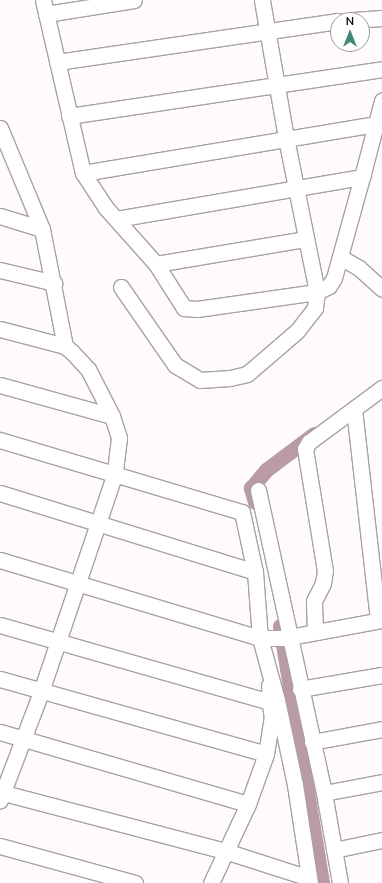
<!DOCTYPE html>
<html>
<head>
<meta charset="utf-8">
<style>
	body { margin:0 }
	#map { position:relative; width:382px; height:883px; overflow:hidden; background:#fffafc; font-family:Mulish,sans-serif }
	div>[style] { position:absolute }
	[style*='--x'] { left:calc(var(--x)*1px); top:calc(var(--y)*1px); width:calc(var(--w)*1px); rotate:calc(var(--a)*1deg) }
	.canal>* { height:15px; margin:-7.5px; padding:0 7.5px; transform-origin:7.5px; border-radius:7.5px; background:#ba9aa4 }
	.roads { filter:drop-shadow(1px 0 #a9a2a4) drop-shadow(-1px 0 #a9a2a4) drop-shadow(0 1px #a9a2a4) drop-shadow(0 -1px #a9a2a4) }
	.minor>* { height:15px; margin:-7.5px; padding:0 7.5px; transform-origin:7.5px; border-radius:7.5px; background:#fff }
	span { translate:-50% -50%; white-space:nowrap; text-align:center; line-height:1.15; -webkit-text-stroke:3.5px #fff; paint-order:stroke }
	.north { position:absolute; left:330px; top:12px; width:40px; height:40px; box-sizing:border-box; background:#fff; border:1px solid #9f9d9e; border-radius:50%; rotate:0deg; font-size:11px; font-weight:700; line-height:16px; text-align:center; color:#0e0b0c }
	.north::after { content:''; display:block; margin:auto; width:14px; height:18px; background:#438677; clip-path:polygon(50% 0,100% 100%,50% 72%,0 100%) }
</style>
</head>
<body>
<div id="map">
	<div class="canal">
		<div style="--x:255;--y:502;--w:15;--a:-106"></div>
		<div style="--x:251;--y:488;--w:23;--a:-50"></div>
		<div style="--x:266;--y:470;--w:60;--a:-36.9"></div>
		<div style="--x:280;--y:626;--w:260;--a:80.7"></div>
	</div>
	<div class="roads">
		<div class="minor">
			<div style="--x:43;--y:0;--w:178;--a:77"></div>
			<div style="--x:83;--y:173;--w:42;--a:56.7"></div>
			<div style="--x:106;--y:208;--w:75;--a:48.2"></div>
			<div style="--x:156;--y:264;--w:52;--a:57.5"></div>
			<div style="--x:184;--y:308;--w:13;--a:4"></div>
			<div style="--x:197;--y:309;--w:121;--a:-8.1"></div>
			<div style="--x:317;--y:292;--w:13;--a:-27"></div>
			<div style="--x:329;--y:286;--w:9;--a:-58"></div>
			<div style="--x:334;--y:278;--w:105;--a:-74.5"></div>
			<div style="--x:46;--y:14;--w:89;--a:-9"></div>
			<div style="--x:353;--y:20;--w:29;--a:-4"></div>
			<div style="--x:57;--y:62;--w:284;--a:-8.3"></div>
			<div style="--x:69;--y:116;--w:317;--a:-8.5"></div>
			<div style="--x:0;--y:128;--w:109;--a:67.4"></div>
			<div style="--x:42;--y:229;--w:119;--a:78.9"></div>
			<div style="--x:83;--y:173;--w:296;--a:-9.5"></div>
			<div style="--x:0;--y:216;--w:44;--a:17.2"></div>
			<div style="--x:116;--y:219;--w:250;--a:-9.7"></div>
			<div style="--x:362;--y:177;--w:79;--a:-75.3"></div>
			<div style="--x:340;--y:257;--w:22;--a:30"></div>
			<div style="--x:359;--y:268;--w:31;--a:42"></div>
			<div style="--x:156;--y:264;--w:152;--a:-9.5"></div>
			<div style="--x:0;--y:270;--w:56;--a:13.5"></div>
			<div style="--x:121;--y:287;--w:95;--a:55.3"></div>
			<div style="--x:175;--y:365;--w:29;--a:31"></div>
			<div style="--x:200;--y:380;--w:30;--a:-4"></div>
			<div style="--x:230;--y:378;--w:17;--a:-13"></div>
			<div style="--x:247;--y:374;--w:66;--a:-40.7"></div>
			<div style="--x:297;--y:331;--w:29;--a:-52"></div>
			<div style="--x:315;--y:308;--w:16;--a:-83"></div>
			<div style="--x:317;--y:292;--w:157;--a:-101.4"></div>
			<div style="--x:286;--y:138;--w:140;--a:-99.9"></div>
			<div style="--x:0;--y:329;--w:67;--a:14.7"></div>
			<div style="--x:65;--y:346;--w:9;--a:41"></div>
			<div style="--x:72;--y:352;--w:23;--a:47"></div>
			<div style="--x:88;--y:369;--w:53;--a:62.9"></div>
			<div style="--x:112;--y:416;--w:23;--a:72"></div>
			<div style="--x:119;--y:438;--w:35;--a:97"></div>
			<div style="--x:115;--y:473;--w:231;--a:108.7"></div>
			<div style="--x:41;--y:692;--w:116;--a:110.8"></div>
			<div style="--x:0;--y:385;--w:116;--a:15.5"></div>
			<div style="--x:354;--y:409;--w:212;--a:83.5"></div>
			<div style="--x:0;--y:440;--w:252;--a:16.6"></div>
			<div style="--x:242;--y:512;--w:61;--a:77.8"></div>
			<div style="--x:255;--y:572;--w:66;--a:85.7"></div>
			<div style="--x:260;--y:638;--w:64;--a:74.7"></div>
			<div style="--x:277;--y:700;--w:87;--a:78"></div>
			<div style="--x:295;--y:785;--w:99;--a:81.3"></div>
			<div style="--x:258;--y:490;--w:310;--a:77.7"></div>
			<div style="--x:324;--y:793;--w:91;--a:79.9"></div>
			<div style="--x:0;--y:493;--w:267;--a:17.2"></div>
			<div style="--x:0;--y:560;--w:271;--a:16.7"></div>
			<div style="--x:260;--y:638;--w:24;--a:0"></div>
			<div style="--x:284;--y:638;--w:100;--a:-10.4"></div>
			<div style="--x:0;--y:625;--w:281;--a:15.9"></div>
			<div style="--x:270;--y:702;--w:17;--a:-93"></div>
			<div style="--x:315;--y:632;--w:31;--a:-92"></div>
			<div style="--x:314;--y:601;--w:20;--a:-63"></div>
			<div style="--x:323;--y:583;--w:12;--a:-81"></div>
			<div style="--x:325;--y:571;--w:124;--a:-99.3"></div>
			<div style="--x:305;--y:449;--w:8;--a:-60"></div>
			<div style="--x:309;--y:442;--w:91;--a:-36.5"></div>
			<div style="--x:0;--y:679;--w:276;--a:15.7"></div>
			<div style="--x:300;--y:689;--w:83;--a:-9.7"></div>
			<div style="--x:0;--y:732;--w:258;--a:16.2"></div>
			<div style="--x:312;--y:742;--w:71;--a:-10.5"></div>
			<div style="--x:0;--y:792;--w:233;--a:14.7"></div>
			<div style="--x:225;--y:851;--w:88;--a:17.8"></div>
			<div style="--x:324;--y:793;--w:59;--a:-10.7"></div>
			<div style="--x:0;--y:846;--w:140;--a:15.3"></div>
			<div style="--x:334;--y:850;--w:49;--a:-11.8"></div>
			<div style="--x:211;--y:883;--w:87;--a:-64.9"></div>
			<div style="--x:248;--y:804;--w:53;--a:-70.2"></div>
			<div style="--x:266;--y:754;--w:36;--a:-81"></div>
			<div style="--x:272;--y:718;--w:13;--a:-99"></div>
		</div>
	</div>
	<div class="north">N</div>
</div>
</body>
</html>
